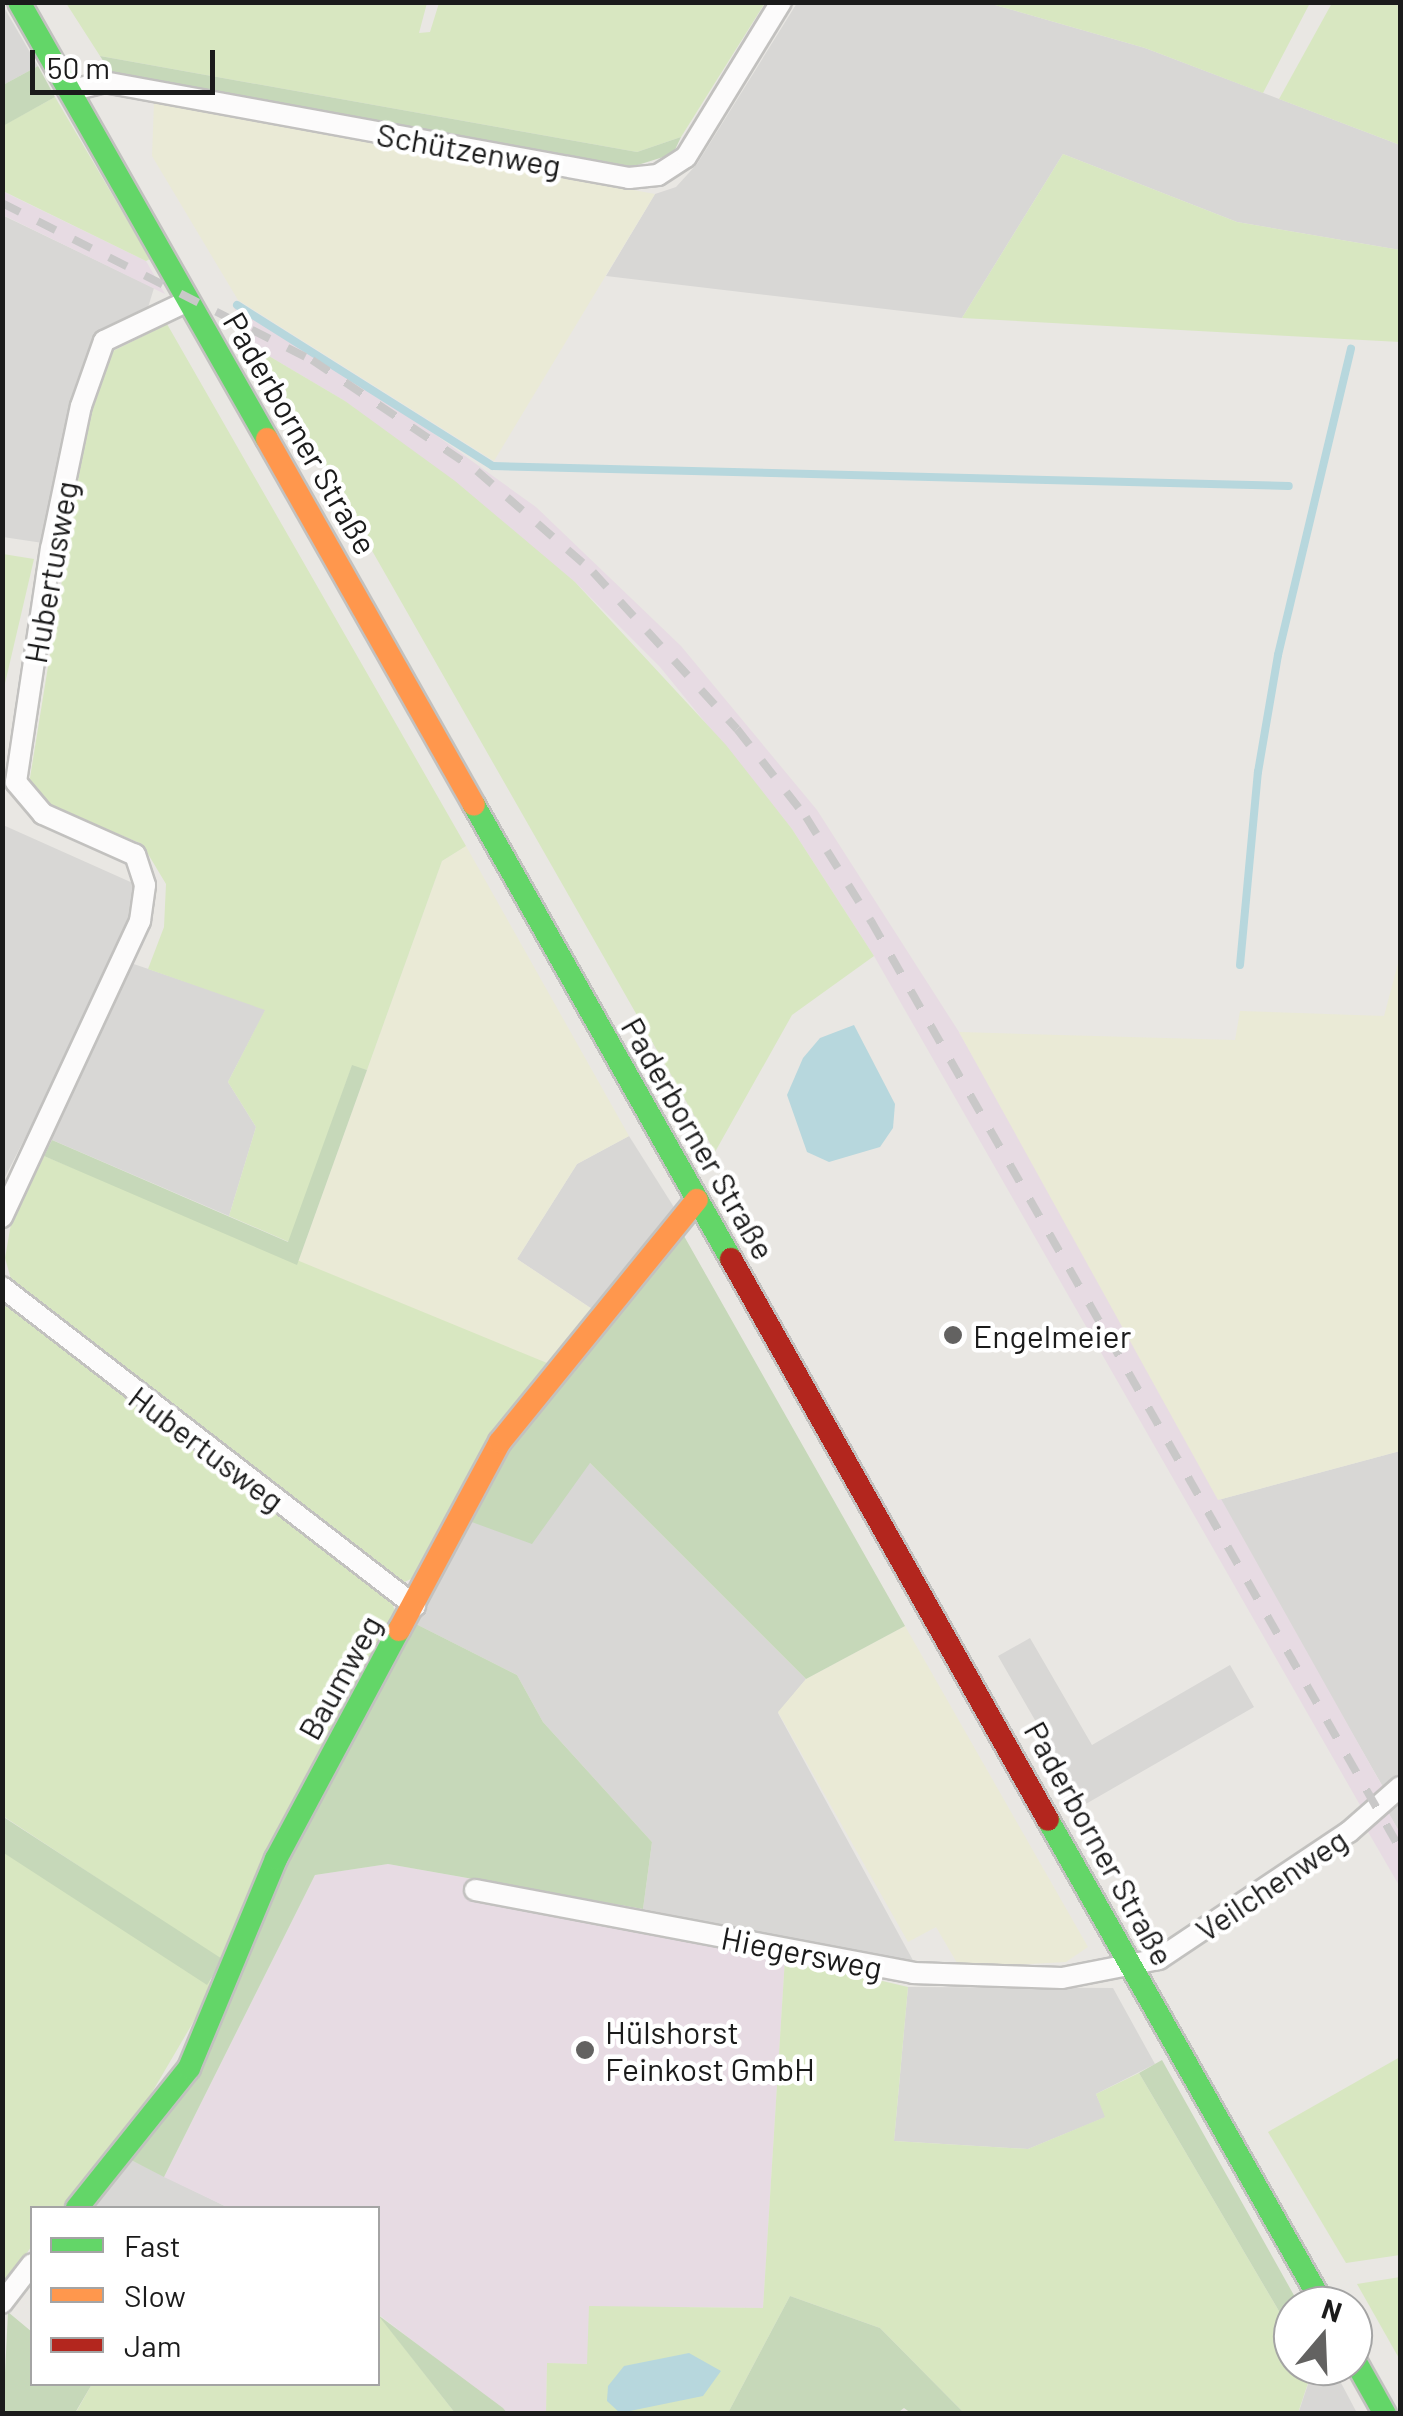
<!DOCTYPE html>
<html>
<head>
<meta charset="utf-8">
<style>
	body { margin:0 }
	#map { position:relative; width:1403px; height:2416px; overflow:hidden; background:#e9e7e3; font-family:Barlow,sans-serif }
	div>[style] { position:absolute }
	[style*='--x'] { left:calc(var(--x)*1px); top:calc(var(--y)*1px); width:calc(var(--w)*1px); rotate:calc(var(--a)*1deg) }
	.residential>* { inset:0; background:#d8d7d5 }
	.industrial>* { inset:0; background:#e7dbe3 }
	.farmland>* { inset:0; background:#eaead6 }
	.grass>* { inset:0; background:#d8e7c1 }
	.forest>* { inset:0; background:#c6d8b9; transform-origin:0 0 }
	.water>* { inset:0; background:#b7d7dd }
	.stream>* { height:8px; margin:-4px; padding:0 4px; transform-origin:4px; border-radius:4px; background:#b7d7dd }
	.roads { filter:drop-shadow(2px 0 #c2c1bf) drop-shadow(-2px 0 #c2c1bf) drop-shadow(0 2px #c2c1bf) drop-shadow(0 -2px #c2c1bf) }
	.street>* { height:20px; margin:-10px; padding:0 10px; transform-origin:10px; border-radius:10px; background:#fcfbfb }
	.fast>* { height:22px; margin:-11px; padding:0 11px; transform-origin:11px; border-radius:11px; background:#63d668 }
	.slow>* { height:22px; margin:-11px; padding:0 11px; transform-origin:11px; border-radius:11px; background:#ff974d }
	.jam>* { height:22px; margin:-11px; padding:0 11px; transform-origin:11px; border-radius:11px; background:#b3261e }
	.rail>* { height:8px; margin-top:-4px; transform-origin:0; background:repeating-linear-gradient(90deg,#c9c8c8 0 20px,transparent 0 40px) }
	.dots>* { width:28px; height:28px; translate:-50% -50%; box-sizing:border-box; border:5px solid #fff; border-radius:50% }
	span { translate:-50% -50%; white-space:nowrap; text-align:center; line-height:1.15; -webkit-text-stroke:9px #fff; paint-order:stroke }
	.street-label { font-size:32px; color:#1b1b1b }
	.poi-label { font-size:32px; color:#1b1b1b }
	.left { translate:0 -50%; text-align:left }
	.frame { position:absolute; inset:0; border:5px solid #1b1b1b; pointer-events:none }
	.legend { position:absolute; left:30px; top:2206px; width:350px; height:180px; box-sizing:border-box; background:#fff; border:2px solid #a4a4a4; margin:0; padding:12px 18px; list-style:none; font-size:30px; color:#1b1b1b }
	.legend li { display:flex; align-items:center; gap:20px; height:50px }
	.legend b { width:50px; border:2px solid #a4a4a4 }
	.north { position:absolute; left:1273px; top:2286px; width:100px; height:100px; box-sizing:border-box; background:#fff; border:2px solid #a4a4a4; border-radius:50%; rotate:19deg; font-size:28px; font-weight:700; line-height:40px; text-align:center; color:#1b1b1b }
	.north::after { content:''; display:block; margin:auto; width:35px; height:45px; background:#636261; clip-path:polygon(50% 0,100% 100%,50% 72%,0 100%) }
	.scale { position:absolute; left:30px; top:50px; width:185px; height:45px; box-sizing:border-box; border:5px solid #1b1b1b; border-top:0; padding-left:12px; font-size:30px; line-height:35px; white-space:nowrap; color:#1b1b1b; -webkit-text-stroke:8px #fff; paint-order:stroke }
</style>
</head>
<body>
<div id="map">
	<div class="residential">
		<div style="clip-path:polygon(797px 3px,988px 3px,1145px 48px,1400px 145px,1400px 250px,1237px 222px,1063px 154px,962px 318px,606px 276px,655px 194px,676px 187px,697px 164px)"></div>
		<div style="clip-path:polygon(2px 4px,38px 66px,3px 85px,2px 85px)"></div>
		<div style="clip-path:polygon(2px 215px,154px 288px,146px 314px,98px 338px,43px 543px,3px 537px)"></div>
		<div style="clip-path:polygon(3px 825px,135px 884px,131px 919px,113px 957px,266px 1009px,228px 1082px,256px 1127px,229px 1216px,29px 1130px,3px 1181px)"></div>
		<div style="clip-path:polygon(629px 1136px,677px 1212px,598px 1313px,517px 1259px,577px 1164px)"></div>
		<div style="clip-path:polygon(1400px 1451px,1400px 1833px,1388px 1812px,1394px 1806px,1218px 1500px)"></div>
		<div style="clip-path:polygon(590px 1463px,806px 1679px,778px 1713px,915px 1964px,643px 1909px,652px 1842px,543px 1722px,517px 1675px,414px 1623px,469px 1521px)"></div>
		<div style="clip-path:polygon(1030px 1638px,1092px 1745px,1230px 1665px,1254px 1707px,1084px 1805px,998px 1656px)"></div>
		<div style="clip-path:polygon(908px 1987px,1113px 1988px,1155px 2064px,1096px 2094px,1106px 2117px,1028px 2149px,894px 2141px)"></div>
		<div style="clip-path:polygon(129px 2159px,229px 2208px,90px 2208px)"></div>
		<div style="clip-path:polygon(1314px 2366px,1332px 2366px,1357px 2413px,1298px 2414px)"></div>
	</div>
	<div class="industrial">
		<div style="clip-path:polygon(2px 191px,146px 261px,165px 294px,3px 215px)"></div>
		<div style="clip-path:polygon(234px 308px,359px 380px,536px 507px,681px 646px,817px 810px,959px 1032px,1385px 1791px,1364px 1812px,874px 956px,792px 829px,660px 667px,575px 582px,345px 401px,257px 349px)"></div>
		<div style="clip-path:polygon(1388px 1812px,1400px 1833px,1400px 1887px,1367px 1830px)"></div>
		<div style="clip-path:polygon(388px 1864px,495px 1883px,499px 1904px,785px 1958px,763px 2308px,690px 2307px,587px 2364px,547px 2363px,546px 2413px,507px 2413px,378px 2314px,378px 2208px,229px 2208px,164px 2177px,315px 1875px)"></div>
	</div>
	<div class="farmland">
		<div style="clip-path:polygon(154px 102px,655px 194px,494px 461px,238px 300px,152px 156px)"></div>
		<div style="clip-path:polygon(466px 846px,629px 1136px,577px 1164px,517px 1259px,598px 1313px,552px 1365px,297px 1265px,442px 861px)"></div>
		<div style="clip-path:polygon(1400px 956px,1400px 1451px,1218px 1500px,959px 1032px,1235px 1040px,1240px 1011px,1384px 1016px)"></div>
		<div style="clip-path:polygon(905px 1626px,1088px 1947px,1066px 1962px,960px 1968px,936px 1927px,908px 1942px,778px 1712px,806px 1679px)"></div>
	</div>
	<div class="grass">
		<div style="clip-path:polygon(66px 3px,427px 3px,419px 33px,430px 32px,439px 3px,765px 3px,681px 137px,637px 152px,100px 56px)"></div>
		<div style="clip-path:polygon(988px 3px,1310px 3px,1263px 93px,1145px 48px)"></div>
		<div style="clip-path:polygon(1332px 3px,1400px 3px,1400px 145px,1279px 99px)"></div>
		<div style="clip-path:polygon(55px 97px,150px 259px,146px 261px,3px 191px,2px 126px)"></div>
		<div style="clip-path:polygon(1063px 154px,1237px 222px,1400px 250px,1400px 342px,962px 318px)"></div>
		<div style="clip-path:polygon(167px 324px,466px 846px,442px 861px,367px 1070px,352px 1066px,289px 1242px,229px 1216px,256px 1127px,228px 1082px,265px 1010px,148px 969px,164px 927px,166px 884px,142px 844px,49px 805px,29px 784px,89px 413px,111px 352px)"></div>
		<div style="clip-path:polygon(257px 349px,345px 401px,455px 481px,575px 582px,726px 745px,792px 829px,874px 956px,792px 1015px,715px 1152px)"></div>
		<div style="clip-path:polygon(3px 554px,34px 559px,3px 692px,2px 554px)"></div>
		<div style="clip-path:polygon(44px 1156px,552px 1365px,413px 1578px,398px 1585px,13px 1286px,5px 1258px,12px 1218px)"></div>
		<div style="clip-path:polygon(2px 1300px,392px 1603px,396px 1614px,223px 1961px,3px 1816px)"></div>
		<div style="clip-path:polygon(3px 1846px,215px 1985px,144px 2106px,62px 2208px,32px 2208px,32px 2246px,3px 2284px)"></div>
		<div style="clip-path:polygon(785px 1958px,908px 1987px,894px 2141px,1028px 2149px,1105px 2117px,1096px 2094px,1139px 2073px,1293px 2335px,1293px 2366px,1313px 2368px,1298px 2413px,964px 2413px,880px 2328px,790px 2296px,728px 2413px,546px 2414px,547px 2363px,587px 2364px,589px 2306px,763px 2308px)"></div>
		<div style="clip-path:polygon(1400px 2057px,1400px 2255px,1346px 2263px,1268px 2132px)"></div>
		<div style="clip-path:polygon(1400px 2277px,1400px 2360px,1357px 2284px)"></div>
		<div style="clip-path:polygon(378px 2314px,455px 2413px,75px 2414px,92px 2384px,378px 2384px)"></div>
	</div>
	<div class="forest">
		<div style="clip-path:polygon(100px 56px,637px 152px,681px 137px,673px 154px,628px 168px,111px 73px)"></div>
		<div style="clip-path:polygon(38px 66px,55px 97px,3px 126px,3px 85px)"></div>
		<div style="clip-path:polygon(352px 1065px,367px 1070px,297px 1265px,44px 1156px,52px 1140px,288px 1242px)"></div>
		<div style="clip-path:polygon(684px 1236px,905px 1626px,806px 1679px,590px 1463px,532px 1544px,469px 1521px,505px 1447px)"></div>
		<div style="clip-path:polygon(414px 1623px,517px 1675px,543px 1722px,652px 1842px,643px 1909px,388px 1864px,315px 1875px,164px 2177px,129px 2159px)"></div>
		<div style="left:2px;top:1816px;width:264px;height:30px;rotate:33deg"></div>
		<div style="clip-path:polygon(1162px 2060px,1300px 2306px,1293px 2306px,1293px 2335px,1139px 2073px)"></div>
		<div style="clip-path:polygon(790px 2296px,880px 2328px,964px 2413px,911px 2413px,904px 2408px,896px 2414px,728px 2413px)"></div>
		<div style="clip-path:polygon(8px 2312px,32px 2332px,32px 2384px,92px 2384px,75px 2413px,3px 2413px)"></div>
		<div style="clip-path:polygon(378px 2315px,503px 2408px,507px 2413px,455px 2413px)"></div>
	</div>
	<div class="water">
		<div style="clip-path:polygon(854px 1025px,895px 1104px,893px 1128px,880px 1147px,829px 1162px,807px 1152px,787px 1095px,803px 1058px,820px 1038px)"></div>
		<div style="clip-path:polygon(689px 2353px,721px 2371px,703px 2396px,620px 2413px,607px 2401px,608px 2386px,624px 2366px)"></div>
	</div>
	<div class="stream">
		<div style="--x:237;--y:305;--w:302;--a:32.2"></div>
		<div style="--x:493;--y:466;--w:796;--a:1.44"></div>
		<div style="--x:1240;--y:965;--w:194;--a:-84.7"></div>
		<div style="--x:1258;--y:772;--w:119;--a:-80.3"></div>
		<div style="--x:1278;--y:655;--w:315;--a:-76.6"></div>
	</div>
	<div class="roads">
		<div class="street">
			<div style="--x:69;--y:91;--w:36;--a:-14"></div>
			<div style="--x:104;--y:82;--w:534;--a:10.36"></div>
			<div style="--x:629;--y:178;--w:29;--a:-6"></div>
			<div style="--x:658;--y:175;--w:33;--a:-33"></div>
			<div style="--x:686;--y:157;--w:182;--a:-58.5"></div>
			<div style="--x:2;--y:1217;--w:327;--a:-65"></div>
			<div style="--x:140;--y:921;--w:36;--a:-82"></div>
			<div style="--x:145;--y:885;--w:32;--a:-108"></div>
			<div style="--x:135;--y:855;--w:101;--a:-156"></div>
			<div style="--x:43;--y:814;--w:42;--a:-130.2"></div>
			<div style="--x:16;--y:782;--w:236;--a:-81.5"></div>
			<div style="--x:51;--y:549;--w:146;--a:-78.2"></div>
			<div style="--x:81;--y:406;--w:69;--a:-70.5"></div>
			<div style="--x:104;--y:341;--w:93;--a:-25.5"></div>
			<div style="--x:2;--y:1287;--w:522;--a:37.68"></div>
			<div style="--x:475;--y:1890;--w:446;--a:10.7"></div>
			<div style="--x:913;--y:1973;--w:149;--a:1.9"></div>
			<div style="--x:1062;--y:1978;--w:99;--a:-11.1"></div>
			<div style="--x:1159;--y:1959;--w:229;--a:-33.8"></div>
			<div style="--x:1349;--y:1832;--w:68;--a:-41.4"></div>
			<div style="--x:2;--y:2303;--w:49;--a:-52.4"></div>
		</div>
		<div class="fast">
			<div style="--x:19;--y:2;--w:502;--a:60.42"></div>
			<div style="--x:474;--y:805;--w:522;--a:60.49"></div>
			<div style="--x:1048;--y:1820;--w:559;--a:60.41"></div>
			<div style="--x:77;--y:2208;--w:179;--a:-51.3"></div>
			<div style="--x:189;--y:2068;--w:226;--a:-67.4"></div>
			<div style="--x:276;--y:1859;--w:260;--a:-61.8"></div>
			<div style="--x:1353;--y:2357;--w:65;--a:60.7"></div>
		</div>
		<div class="slow">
			<div style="--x:267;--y:439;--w:420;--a:60.5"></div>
			<div style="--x:399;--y:1630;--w:213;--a:-61.8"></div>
			<div style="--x:500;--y:1442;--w:312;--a:-50.9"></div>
		</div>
		<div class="jam">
			<div style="--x:731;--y:1259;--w:644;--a:60.53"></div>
		</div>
	</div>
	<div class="rail">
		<div style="--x:2;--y:203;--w:347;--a:26.9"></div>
		<div style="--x:312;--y:360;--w:199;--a:33.9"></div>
		<div style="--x:477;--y:471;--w:154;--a:41"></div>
		<div style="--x:593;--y:572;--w:213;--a:47.5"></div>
		<div style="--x:737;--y:729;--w:112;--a:51.9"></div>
		<div style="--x:806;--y:817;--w:123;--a:58"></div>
		<div style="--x:871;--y:921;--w:1068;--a:60.31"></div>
	</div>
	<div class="dots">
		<div style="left:953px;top:1335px;background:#636261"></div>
		<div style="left:585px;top:2050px;background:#636261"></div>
	</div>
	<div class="street-label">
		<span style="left:469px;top:149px;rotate:10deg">Schützenweg</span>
		<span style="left:301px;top:433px;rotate:60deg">Paderborner Straße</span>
		<span style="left:50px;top:572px;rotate:-80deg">Hubertusweg</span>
		<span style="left:699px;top:1138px;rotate:60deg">Paderborner Straße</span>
		<span style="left:207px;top:1448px;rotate:37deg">Hubertusweg</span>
		<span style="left:339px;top:1677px;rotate:-61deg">Baumweg</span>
		<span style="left:1100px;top:1843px;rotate:61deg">Paderborner Straße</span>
		<span style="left:1271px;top:1884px;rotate:-34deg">Veilchenweg</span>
		<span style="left:802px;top:1952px;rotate:11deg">Hiegersweg</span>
	</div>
	<div class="poi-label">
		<span class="left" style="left:973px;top:1335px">Engelmeier</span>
		<span class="left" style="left:605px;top:2050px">Hülshorst<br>Feinkost GmbH</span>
	</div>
	<div class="frame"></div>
	<ul class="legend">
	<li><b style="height:12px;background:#63d668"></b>Fast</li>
	<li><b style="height:12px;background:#ff974d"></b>Slow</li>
	<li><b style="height:12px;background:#b3261e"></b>Jam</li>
	</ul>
	<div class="north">N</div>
	<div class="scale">50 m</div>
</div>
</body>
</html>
